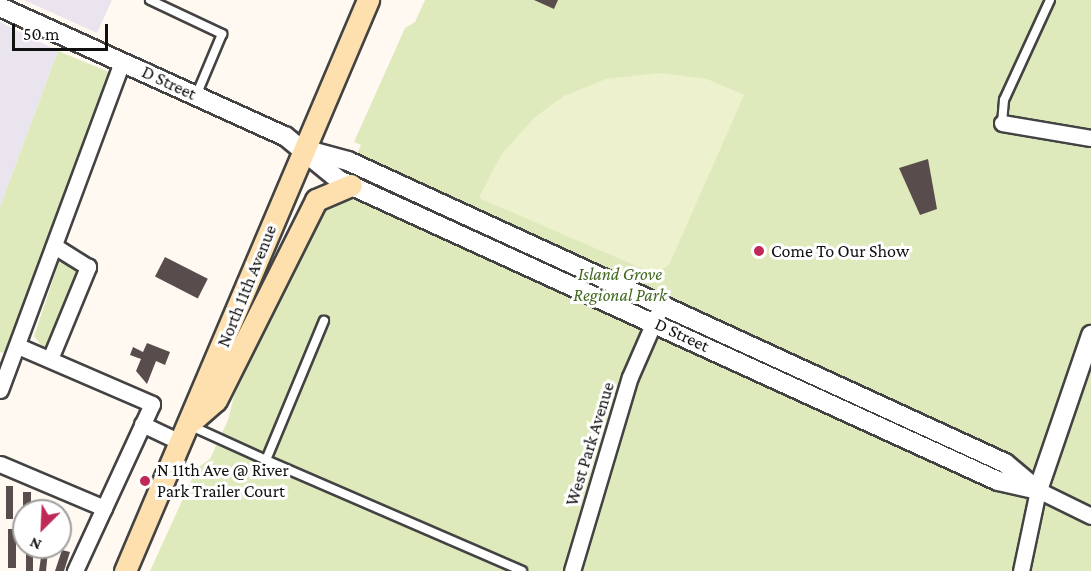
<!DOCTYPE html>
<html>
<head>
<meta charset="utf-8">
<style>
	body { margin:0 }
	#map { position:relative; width:1091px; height:571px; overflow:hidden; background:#fff9f2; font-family:"Crimson Pro",serif }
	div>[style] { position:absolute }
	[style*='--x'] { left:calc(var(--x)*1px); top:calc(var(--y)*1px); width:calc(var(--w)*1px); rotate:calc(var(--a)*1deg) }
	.industrial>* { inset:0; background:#eae4ee }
	.green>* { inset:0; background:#dfeabc }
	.pitch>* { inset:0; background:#eef1cd }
	.building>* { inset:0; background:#584d4c; transform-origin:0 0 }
	.roads { filter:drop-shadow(2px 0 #434343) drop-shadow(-2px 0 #434343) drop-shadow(0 2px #434343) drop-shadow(0 -2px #434343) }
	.service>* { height:8px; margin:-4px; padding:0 4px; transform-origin:4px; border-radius:4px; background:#fff }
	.minor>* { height:15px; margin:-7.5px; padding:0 7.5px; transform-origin:7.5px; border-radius:7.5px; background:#fff }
	.tertiary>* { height:18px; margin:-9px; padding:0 9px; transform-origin:9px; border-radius:9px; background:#fff }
	.secondary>* { height:21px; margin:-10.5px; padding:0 10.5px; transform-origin:10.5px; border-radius:10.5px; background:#fee0af }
	.dots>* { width:16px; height:16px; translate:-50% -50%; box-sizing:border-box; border:3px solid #fff; border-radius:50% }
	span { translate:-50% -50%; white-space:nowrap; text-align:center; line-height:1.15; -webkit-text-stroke:6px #fff; paint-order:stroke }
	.street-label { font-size:18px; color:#101010 }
	.poi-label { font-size:18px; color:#101010 }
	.left { translate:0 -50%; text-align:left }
	.park-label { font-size:18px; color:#416720; font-style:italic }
	.north { position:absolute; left:12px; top:499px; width:60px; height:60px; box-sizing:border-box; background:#fff; border:2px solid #9f9f9f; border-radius:50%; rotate:204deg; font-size:16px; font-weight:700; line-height:24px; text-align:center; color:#101010 }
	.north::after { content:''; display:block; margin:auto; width:21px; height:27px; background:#bf2857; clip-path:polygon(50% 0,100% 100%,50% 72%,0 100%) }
	.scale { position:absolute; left:12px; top:24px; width:96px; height:27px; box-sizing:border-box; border:3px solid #101010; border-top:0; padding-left:8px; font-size:18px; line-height:21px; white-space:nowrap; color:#101010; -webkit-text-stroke:4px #fff; paint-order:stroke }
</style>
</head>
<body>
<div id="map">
	<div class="industrial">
		<div style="clip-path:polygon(24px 0,112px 0,97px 33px)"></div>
		<div style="clip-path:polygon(0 22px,58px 51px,0 207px)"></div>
	</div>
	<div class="green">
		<div style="clip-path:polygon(425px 0,1091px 0,1091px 571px,150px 571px,197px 468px,210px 459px,228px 420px,234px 396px,319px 212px,334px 202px,361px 145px,354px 142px,405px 28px,415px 22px)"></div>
		<div style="clip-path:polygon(58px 51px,109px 72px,6px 354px,0 352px,0 207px)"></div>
		<div style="clip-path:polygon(61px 256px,82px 266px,51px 347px,44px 349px,34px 336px)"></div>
	</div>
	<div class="pitch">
		<div style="clip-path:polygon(660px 73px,707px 79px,744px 95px,669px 265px,655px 274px,479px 198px,501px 155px,535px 117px,564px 96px,606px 79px)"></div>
	</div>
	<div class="building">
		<div style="clip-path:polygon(534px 0,558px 0,554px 9px)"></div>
		<div style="clip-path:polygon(928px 159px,937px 209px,920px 215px,899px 168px)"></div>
		<div style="left:165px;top:257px;width:48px;height:22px;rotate:27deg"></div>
		<div style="clip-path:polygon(147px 343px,170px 352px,165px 365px,156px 361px,147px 384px,136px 371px,141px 359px,130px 355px,133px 347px,143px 352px)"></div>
		<div style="left:6px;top:486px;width:7px;height:33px"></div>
		<div style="left:23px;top:492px;width:8px;height:19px"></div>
		<div style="left:8px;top:529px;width:8px;height:39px"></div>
		<div style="left:26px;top:547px;width:7px;height:24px"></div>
		<div style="clip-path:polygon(42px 550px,48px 551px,46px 571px,39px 571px)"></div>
		<div style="clip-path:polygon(62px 550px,70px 552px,64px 571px,55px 571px)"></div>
	</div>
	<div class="roads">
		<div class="service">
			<div style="--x:150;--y:0;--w:80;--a:25.3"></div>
			<div style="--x:222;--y:34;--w:67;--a:112.8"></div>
			<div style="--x:1002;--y:123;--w:23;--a:-85"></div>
			<div style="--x:1004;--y:100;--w:110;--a:-65.3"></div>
			<div style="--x:189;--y:425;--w:85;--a:24.4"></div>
			<div style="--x:266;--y:460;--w:151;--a:-67.4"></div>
			<div style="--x:266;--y:460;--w:279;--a:23.4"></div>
		</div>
		<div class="minor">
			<div style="--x:1002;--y:123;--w:90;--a:9.6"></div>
			<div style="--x:18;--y:346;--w:146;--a:23.4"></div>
			<div style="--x:152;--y:404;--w:184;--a:114.8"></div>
			<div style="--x:50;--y:359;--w:100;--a:-67.6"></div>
			<div style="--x:88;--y:267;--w:38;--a:-148"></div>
			<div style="--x:0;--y:390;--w:350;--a:-69.6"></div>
			<div style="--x:142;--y:424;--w:42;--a:25.3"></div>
			<div style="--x:0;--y:464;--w:113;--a:22.9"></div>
			<div style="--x:572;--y:571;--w:202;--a:-73.4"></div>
			<div style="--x:630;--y:377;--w:77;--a:-66.4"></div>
			<div style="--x:1021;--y:571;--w:83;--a:-78.1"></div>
			<div style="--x:1038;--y:490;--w:59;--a:26.1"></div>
		</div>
		<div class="tertiary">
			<div style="--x:0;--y:7;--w:313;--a:24.4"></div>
			<div style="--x:285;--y:136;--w:70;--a:39.2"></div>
			<div style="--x:339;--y:180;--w:724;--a:24.55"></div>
			<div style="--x:998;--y:481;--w:41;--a:12.7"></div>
			<div style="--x:304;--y:149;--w:46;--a:15.3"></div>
			<div style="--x:348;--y:161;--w:723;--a:24.69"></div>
			<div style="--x:1005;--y:463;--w:38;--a:40"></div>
			<div style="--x:1038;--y:490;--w:164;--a:-71.1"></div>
		</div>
		<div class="secondary">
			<div style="--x:193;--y:420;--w:30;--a:-41"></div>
			<div style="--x:216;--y:400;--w:224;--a:-63.4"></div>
			<div style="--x:316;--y:200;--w:38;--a:-23"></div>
			<div style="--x:125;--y:571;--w:621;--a:-66.95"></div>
		</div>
	</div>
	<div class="dots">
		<div style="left:759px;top:251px;background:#bf2857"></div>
		<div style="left:145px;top:481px;background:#bf2857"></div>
	</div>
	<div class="street-label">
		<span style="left:169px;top:83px;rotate:25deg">D Street</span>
		<span style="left:247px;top:286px;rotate:-68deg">North 11th Avenue</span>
		<span style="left:682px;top:335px;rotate:25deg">D Street</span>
		<span style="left:590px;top:444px;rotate:-73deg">West Park Avenue</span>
	</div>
	<div class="poi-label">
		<span class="left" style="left:771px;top:251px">Come To Our Show</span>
		<span class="left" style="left:157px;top:481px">N 11th Ave @ River<br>Park Trailer Court</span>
	</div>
	<div class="park-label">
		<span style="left:620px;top:285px">Island Grove<br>Regional Park</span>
	</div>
	<div class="north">N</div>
	<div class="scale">50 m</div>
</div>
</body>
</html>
